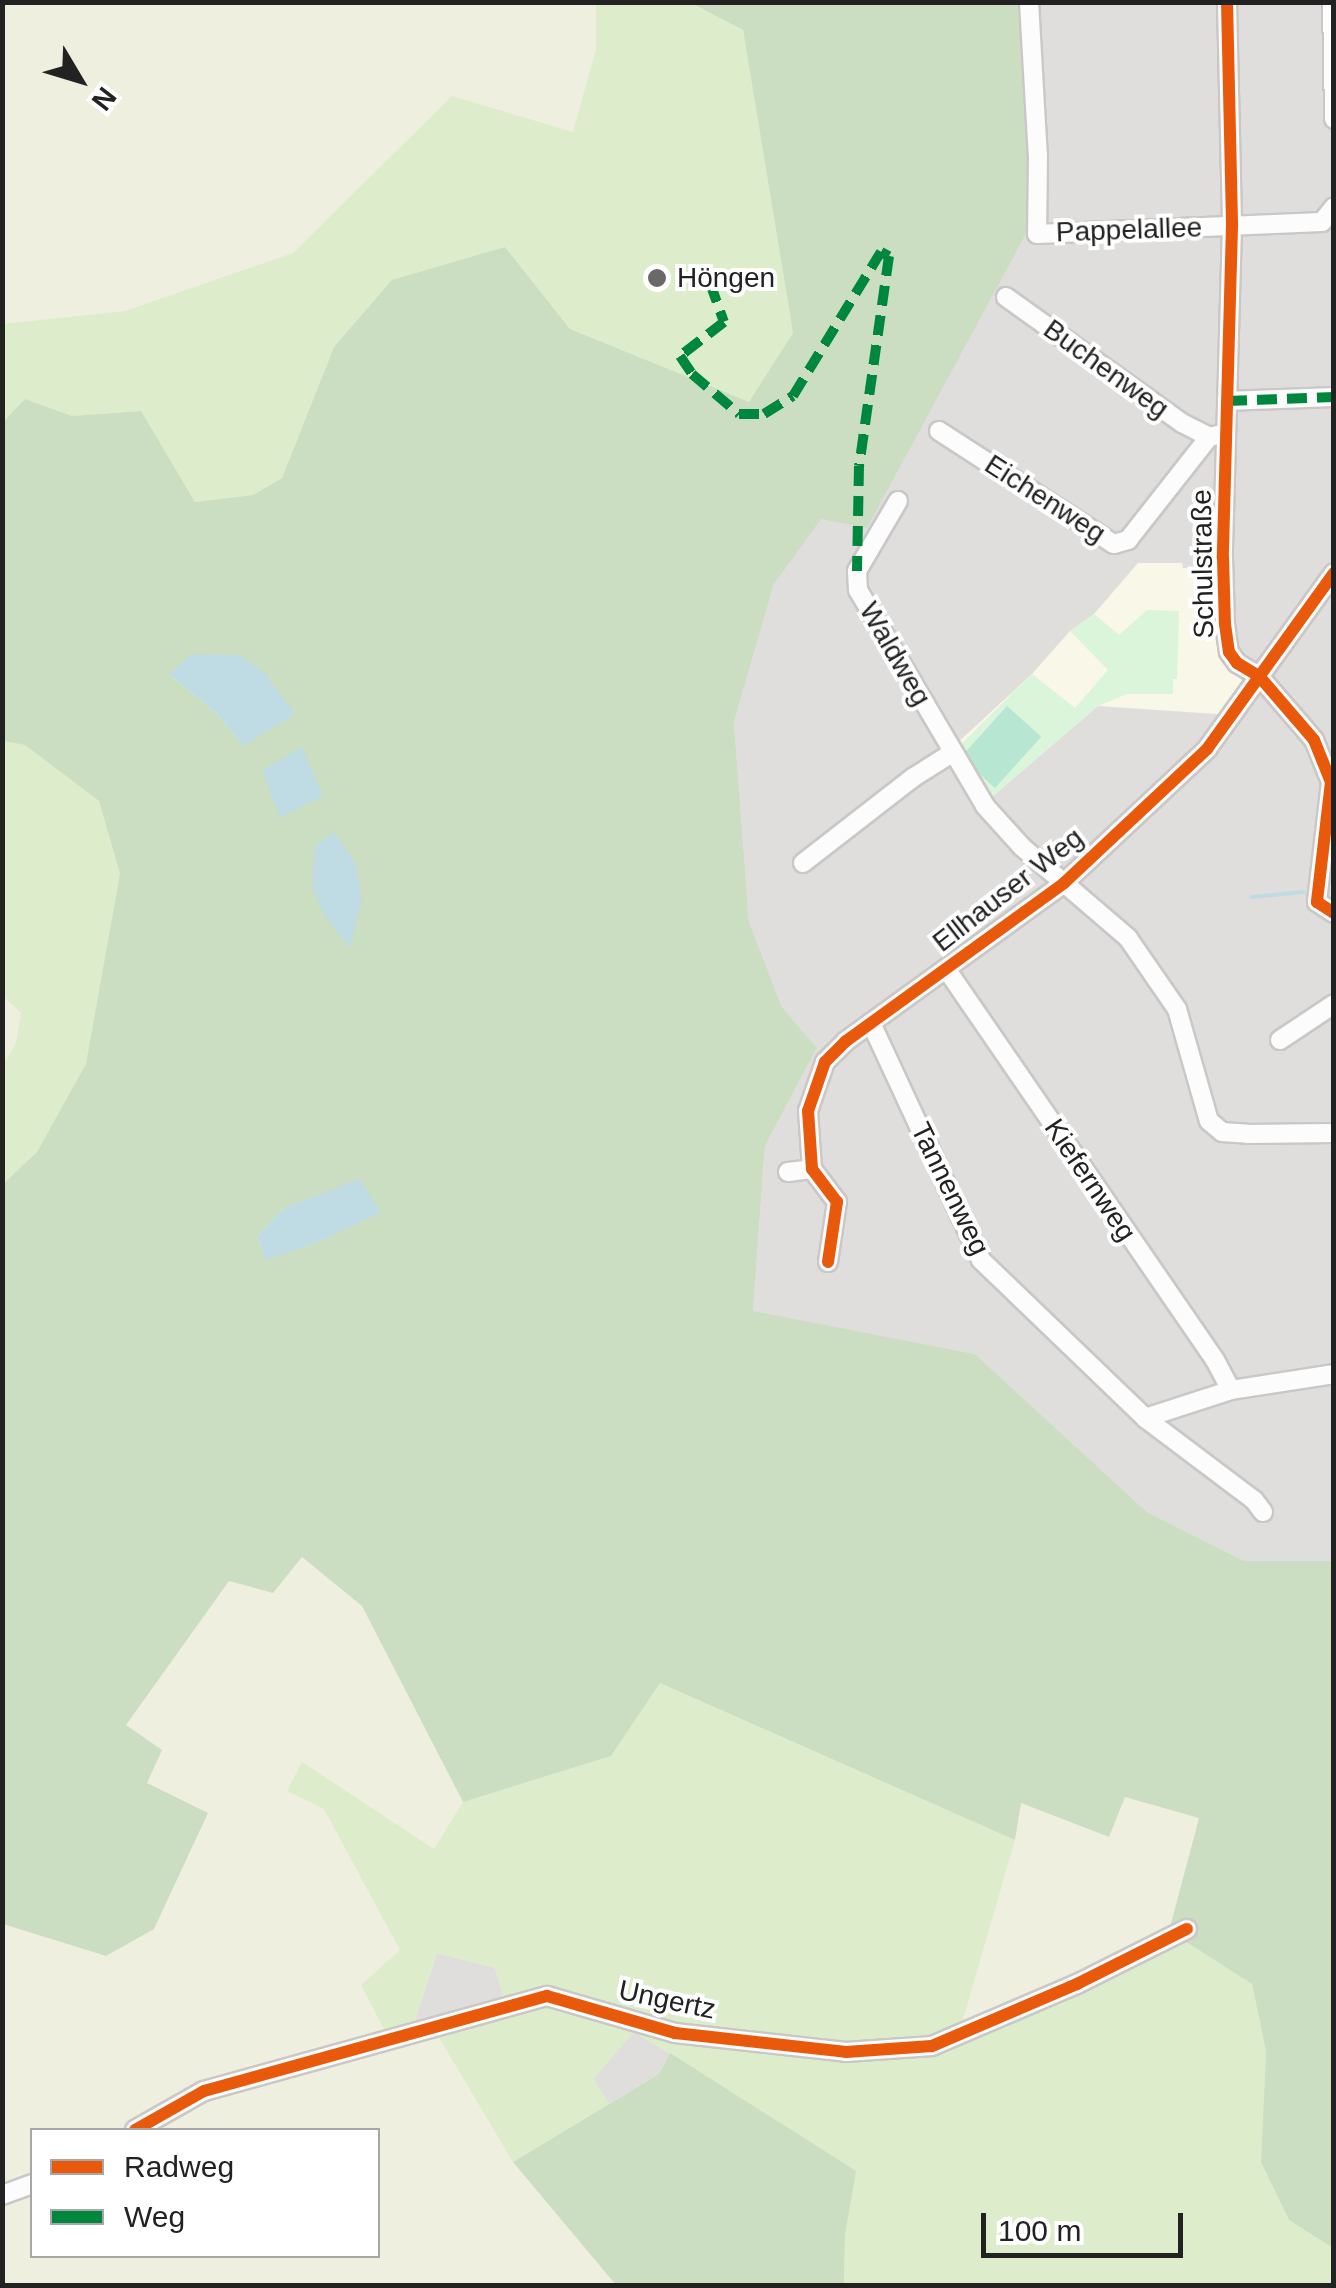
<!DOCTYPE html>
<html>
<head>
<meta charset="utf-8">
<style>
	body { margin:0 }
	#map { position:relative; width:1336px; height:2288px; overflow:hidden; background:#f0eeeb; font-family:Helvetica,sans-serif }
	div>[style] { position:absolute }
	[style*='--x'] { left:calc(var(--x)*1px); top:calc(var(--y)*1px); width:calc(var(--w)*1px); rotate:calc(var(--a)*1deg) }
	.residential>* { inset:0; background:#dfdedc }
	.education>* { inset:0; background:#f8f7e8 }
	.farmland>* { inset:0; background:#efefdf }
	.grass>* { inset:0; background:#ddeccb }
	.forest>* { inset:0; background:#cbdec1 }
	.park>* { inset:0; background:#daf5da }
	.pitch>* { inset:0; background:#b7e6d2; transform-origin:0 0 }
	.water>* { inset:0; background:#bfdbe3 }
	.stream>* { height:4px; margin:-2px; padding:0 2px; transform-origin:2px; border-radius:2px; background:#bfdbe3 }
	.roads { filter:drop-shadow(2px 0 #c9c8c7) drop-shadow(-2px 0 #c9c8c7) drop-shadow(0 2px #c9c8c7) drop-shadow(0 -2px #c9c8c7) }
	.minor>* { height:18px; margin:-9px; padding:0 9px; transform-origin:9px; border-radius:9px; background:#fdfcfc }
	.quiet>* { height:10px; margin-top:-5px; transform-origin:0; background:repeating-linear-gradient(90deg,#00873e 0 20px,transparent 0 30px) }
	.cycleway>* { height:12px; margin:-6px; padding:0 6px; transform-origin:6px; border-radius:6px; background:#e8590c }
	.dots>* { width:28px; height:28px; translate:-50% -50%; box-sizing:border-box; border:5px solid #fff; border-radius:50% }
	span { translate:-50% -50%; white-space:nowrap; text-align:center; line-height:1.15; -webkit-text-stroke:8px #fff; paint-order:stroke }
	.street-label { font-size:28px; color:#222 }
	.poi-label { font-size:28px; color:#222 }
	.left { translate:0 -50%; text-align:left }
	.frame { position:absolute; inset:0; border:5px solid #222; pointer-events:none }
	.legend { position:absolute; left:30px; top:2128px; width:350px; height:130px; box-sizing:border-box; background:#fff; border:2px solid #a7a7a7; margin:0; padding:12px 18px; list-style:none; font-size:30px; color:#222 }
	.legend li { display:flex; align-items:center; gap:20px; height:50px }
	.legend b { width:50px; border:2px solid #a7a7a7 }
	.north { position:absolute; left:30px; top:30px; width:100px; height:100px; -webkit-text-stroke:8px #fff; paint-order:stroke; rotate:128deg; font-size:28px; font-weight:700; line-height:40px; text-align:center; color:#222 }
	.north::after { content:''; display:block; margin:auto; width:35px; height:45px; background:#222; clip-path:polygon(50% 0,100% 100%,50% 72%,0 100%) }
	.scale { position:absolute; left:981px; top:2213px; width:202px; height:45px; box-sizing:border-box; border:5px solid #222; border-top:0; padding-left:12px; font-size:30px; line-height:35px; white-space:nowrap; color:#222; -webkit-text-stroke:8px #fff; paint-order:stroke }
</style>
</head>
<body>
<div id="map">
	<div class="residential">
		<div style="clip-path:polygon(1018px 3px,1333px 3px,1333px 1561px,1244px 1561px,1147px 1512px,975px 1354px,753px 1312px,765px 1146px,817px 1048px,782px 1007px,749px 922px,734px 722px,774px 584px,1034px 192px)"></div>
		<div style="clip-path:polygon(437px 1953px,495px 1968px,504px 1998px,414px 2023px)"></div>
		<div style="clip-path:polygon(634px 2031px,670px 2053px,659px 2074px,609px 2104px,593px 2079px)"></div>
	</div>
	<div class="education">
		<div style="clip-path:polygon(1223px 558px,1229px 651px,1259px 676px,1231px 715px,1098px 706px,993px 796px,954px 746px,1032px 674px,1070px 631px,1094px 614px,1138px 563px,1182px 563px,1183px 568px,1199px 569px)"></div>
	</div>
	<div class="farmland">
		<div style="clip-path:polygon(2px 3px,596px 3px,596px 49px,573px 133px,452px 96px,293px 253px,125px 311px,3px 324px)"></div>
		<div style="clip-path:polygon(3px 996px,21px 1012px,17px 1043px,3px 1065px)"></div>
		<div style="clip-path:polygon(evenodd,301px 1557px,362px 1606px,463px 1802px,434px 1850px,303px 1763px,400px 1950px,361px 1986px,394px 2048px,438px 2036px,513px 2162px,616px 2285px,3px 2285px,2px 1924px,106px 1956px,147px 1783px,125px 1725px,229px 1580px,301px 1557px,32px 2130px,378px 2130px,378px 2256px,32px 2256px,32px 2130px)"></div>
		<div style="clip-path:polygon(1124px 1797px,1199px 1818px,1169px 1931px,961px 2024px,1015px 1840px,1020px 1803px,1108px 1837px)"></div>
	</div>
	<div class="grass">
		<div style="clip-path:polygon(596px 3px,691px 3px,743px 30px,793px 334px,749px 403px,570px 329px,505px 247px,334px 347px,282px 478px,253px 495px,195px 502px,140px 411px,72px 416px,25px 399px,3px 422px,3px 324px,125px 311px,293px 253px,452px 96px,573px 132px,596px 49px)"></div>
		<div style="clip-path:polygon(3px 741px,25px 745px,99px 801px,120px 874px,87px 1064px,37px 1152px,3px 1184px,3px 1065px,16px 1043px,21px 1013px,3px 996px)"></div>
		<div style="clip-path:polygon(660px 1683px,1015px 1840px,962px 2023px,1169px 1931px,1252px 1984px,1266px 2051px,1261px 2162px,1289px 2220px,1333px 2248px,1333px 2285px,844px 2285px,845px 2235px,855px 2171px,634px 2032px,593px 2079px,609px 2104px,513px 2162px,438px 2036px,509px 2017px,495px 1968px,437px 1953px,414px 2023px,385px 2031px,361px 1985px,400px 1950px,324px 1809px,287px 1791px,302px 1762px,434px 1849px,463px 1802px,611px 1756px)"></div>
	</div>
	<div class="forest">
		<div style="clip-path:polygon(evenodd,691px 3px,1018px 3px,1034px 192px,1029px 228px,867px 528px,821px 519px,774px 584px,734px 722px,749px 922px,782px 1007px,817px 1048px,765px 1146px,753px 1311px,975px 1354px,1147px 1512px,1244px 1561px,1333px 1561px,1333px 2248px,1289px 2220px,1261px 2162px,1266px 2051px,1252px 1984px,1169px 1931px,1199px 1818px,1125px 1797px,1109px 1837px,1021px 1803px,1015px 1840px,660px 1683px,611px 1756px,463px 1802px,362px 1606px,302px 1557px,273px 1593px,229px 1581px,126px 1725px,162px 1750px,147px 1783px,208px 1813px,154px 1929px,106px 1956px,3px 1924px,3px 1184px,37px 1152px,86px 1064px,120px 874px,99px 801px,25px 745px,3px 741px,3px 422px,25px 399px,72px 416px,141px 411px,195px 502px,253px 495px,282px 478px,334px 347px,392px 280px,505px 247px,570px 329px,749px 402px,793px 333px,743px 30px,691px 3px,264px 672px,243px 746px,216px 713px,169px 674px,264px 672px,691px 3px,359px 1180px,380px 1212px,321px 1241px,265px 1259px,257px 1236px,284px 1208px,359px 1180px)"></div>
		<div style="clip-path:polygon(670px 2053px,856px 2171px,845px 2235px,844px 2285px,616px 2285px,513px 2162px,659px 2074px)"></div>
	</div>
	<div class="park">
		<div style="clip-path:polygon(1147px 610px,1179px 611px,1177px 679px,1173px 679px,1173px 694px,1127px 694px,1098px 706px,993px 796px,952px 753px,1032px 674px,1075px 708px,1108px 670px,1070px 631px,1094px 614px,1119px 635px)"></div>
	</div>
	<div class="pitch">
		<div style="left:1007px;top:706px;width:46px;height:69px;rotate:42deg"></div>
	</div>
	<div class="water">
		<div style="clip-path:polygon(191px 654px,239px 655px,264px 672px,295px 714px,243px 746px,216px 713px,169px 674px)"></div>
		<div style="clip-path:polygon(302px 747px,323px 796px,280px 818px,262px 770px)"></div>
		<div style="clip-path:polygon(334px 832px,355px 862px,362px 899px,350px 948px,325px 917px,312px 887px,315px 846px)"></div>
		<div style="clip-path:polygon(359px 1179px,381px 1212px,321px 1241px,265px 1260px,257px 1236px,284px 1208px)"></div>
	</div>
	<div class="stream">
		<div style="--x:1252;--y:897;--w:52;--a:-5.5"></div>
	</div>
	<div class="roads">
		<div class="minor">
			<div style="--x:1029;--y:2;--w:154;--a:86.7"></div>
			<div style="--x:1038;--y:156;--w:78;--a:90.7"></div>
			<div style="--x:1037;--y:234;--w:285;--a:-2.4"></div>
			<div style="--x:1322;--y:222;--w:19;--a:-51"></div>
			<div style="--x:1227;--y:2;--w:224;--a:88.7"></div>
			<div style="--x:1232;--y:226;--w:332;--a:91.6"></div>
			<div style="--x:1223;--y:558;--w:66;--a:88.3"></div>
			<div style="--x:1225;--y:624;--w:28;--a:82"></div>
			<div style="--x:1229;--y:652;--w:14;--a:54"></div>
			<div style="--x:1237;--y:663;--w:26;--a:31"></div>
			<div style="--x:1259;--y:676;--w:84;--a:49.3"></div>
			<div style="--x:1314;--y:740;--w:45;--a:68"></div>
			<div style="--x:1331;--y:782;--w:121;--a:96.7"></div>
			<div style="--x:1317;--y:902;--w:20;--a:33"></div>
			<div style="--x:1332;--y:2;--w:117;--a:89"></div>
			<div style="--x:1006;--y:297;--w:216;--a:35.6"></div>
			<div style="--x:1182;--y:423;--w:30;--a:27"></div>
			<div style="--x:1227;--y:401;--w:107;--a:-2.1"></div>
			<div style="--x:939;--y:431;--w:208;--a:32.9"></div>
			<div style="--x:1114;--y:544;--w:15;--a:-16"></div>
			<div style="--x:1128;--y:540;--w:131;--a:-51.8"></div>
			<div style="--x:1209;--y:437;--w:17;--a:-13"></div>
			<div style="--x:898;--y:501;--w:81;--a:120.4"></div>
			<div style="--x:857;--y:571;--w:19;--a:87"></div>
			<div style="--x:858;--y:590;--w:251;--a:59.5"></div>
			<div style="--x:985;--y:806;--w:55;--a:47.9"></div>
			<div style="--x:1022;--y:847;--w:140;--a:40.6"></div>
			<div style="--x:1128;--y:938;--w:86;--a:55.4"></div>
			<div style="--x:1177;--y:1009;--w:116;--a:74.1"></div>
			<div style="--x:1209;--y:1121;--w:17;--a:40"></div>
			<div style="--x:1222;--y:1132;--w:26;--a:4"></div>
			<div style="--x:1248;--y:1134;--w:86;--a:-0.7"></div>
			<div style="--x:803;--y:863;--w:140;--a:-37.8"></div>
			<div style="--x:914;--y:777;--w:45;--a:-32.3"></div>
			<div style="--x:947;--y:970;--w:473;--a:55.5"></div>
			<div style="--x:1215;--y:1360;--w:34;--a:62"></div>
			<div style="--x:871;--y:1023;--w:261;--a:65.1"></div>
			<div style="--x:981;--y:1260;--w:228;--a:43.9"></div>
			<div style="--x:1145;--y:1418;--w:90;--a:-18"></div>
			<div style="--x:1231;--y:1390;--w:104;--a:-8.8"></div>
			<div style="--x:1280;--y:1040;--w:65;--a:-33.7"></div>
			<div style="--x:788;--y:1172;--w:24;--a:-7"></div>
			<div style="--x:828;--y:1262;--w:61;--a:-81.5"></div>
			<div style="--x:837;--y:1202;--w:41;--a:-127.1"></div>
			<div style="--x:812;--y:1169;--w:58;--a:-93.9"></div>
			<div style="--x:808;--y:1111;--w:52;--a:-70.9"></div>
			<div style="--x:825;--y:1062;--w:30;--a:-45"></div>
			<div style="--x:846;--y:1041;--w:269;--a:-35.9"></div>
			<div style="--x:1064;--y:883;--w:196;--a:-43.1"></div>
			<div style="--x:1207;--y:749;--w:217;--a:-54.2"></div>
			<div style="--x:1145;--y:1418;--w:136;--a:37"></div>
			<div style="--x:1254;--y:1500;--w:15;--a:53"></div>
			<div style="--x:135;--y:2130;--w:79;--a:-29.5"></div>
			<div style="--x:204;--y:2091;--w:356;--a:-15.5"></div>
			<div style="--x:547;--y:1996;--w:133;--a:16.1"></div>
			<div style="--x:675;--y:2033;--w:172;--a:6.3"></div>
			<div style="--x:846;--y:2052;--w:86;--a:-4"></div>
			<div style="--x:932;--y:2046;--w:158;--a:-23.2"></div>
			<div style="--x:1077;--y:1984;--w:123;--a:-26.6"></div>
			<div style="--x:2;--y:2195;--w:32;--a:-20"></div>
		</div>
	</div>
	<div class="quiet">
		<div style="--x:710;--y:283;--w:41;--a:70.3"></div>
		<div style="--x:724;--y:322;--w:56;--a:142.3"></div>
		<div style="--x:680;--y:356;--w:22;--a:56"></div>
		<div style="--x:692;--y:374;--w:62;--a:40.4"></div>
		<div style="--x:739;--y:414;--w:25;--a:0"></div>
		<div style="--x:764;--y:414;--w:34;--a:-32"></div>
		<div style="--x:793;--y:396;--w:169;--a:-58.6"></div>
		<div style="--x:881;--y:252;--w:9;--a:27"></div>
		<div style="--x:889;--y:256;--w:212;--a:98.1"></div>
		<div style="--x:859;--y:466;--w:105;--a:91.1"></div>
		<div style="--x:1227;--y:401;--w:107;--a:-2.1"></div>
	</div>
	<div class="cycleway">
		<div style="--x:1227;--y:2;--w:224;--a:88.7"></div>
		<div style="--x:1232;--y:226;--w:332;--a:91.6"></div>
		<div style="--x:1223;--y:558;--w:66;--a:88.3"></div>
		<div style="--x:1225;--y:624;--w:28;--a:82"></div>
		<div style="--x:1229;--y:652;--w:14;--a:54"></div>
		<div style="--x:1237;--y:663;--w:26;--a:31"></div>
		<div style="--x:1259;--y:676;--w:84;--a:49.3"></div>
		<div style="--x:1314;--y:740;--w:45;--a:68"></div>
		<div style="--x:1331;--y:782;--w:121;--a:96.7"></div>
		<div style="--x:1317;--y:902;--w:20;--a:33"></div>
		<div style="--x:828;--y:1262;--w:61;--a:-81.5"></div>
		<div style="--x:837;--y:1202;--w:41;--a:-127.1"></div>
		<div style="--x:812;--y:1169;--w:58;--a:-93.9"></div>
		<div style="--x:808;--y:1111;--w:52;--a:-70.9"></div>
		<div style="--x:825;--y:1062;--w:30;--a:-45"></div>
		<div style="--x:846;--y:1041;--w:269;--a:-35.9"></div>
		<div style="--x:1064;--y:883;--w:196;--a:-43.1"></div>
		<div style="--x:1207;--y:749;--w:217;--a:-54.2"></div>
		<div style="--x:135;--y:2130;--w:79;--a:-29.5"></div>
		<div style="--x:204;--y:2091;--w:356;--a:-15.5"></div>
		<div style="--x:547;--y:1996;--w:133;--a:16.1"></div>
		<div style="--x:675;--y:2033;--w:172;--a:6.3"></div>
		<div style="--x:846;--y:2052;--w:86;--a:-4"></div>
		<div style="--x:932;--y:2046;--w:158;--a:-23.2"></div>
		<div style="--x:1077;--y:1984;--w:123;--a:-26.6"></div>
	</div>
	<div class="dots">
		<div style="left:657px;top:278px;background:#6a6968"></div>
	</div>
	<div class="street-label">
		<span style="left:1129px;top:230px;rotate:-2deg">Pappelallee</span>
		<span style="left:1106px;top:369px;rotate:36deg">Buchenweg</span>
		<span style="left:1045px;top:499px;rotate:33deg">Eichenweg</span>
		<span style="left:1203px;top:564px;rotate:-91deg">Schulstraße</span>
		<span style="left:895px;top:654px;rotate:60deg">Waldweg</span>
		<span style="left:1008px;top:890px;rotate:-38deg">Ellhauser Weg</span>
		<span style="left:1090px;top:1180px;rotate:56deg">Kiefernweg</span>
		<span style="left:950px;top:1189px;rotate:64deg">Tannenweg</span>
		<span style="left:667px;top:2000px;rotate:12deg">Ungertz</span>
	</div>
	<div class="poi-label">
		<span class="left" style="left:677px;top:278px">Höngen</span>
	</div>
	<div class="frame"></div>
	<ul class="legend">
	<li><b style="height:12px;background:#e8590c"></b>Radweg</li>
	<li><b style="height:12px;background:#00873e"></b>Weg</li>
	</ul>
	<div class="north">N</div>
	<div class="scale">100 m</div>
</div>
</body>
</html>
